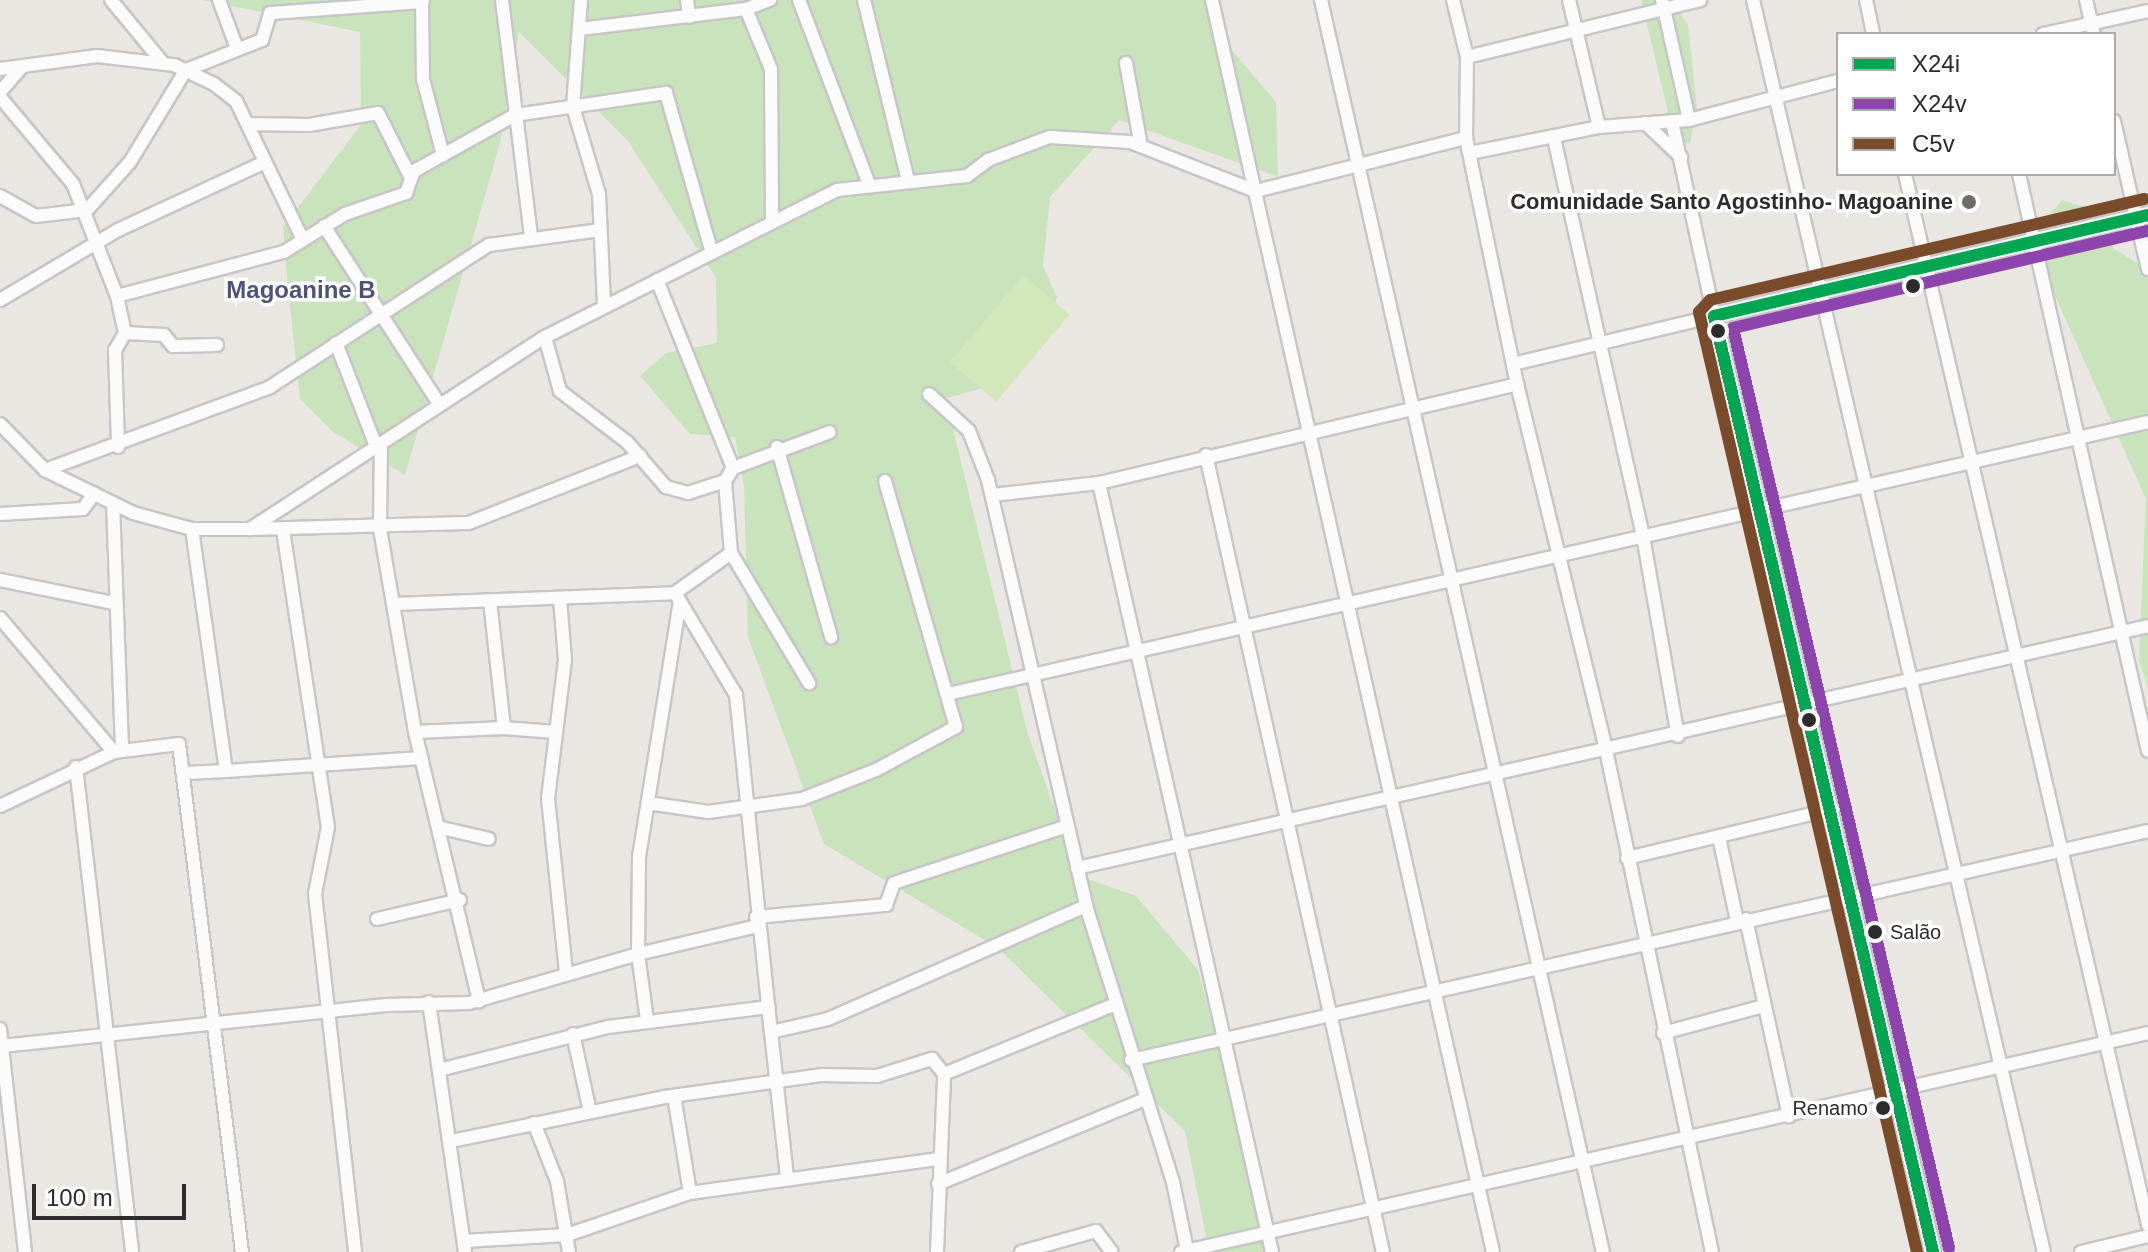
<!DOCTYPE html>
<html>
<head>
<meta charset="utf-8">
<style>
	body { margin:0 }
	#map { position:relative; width:2148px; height:1252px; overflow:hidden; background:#eae7e2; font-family:Helvetica,sans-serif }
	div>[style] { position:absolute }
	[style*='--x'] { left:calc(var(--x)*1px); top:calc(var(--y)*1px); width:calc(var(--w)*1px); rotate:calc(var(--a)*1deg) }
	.green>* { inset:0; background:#c9e3bd }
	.pitch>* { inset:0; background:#d2e7ba; transform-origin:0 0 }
	.roads { filter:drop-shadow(2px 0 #c7c6c6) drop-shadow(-2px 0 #c7c6c6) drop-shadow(0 2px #c7c6c6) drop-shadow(0 -2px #c7c6c6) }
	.street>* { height:12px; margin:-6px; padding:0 6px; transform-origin:6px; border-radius:6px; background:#fcfbfb }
	.secondary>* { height:16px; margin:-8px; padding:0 8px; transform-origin:8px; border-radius:8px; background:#fcfbfb }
	.bus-1>* { height:12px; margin:-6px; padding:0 6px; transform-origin:6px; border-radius:6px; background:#00a651 }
	.bus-2>* { height:12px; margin:-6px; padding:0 6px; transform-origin:6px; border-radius:6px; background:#8e44ad }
	.bus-3>* { height:12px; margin:-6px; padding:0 6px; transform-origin:6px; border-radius:6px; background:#7a4b2a }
	.dots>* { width:22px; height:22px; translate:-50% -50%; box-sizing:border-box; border:4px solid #fff; border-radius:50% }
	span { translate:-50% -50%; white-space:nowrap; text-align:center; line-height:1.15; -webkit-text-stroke:7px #fff; paint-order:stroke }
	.bus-label { font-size:20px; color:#2c2c2c }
	.left { translate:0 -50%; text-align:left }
	.right { translate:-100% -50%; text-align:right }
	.poi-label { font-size:22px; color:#2c2c2c; font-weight:700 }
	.neighbourhood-label { font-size:24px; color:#4e527a; font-weight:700 }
	.legend { position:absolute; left:1836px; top:32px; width:280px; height:144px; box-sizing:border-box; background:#fff; border:2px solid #ababab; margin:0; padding:10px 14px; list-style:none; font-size:24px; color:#2c2c2c }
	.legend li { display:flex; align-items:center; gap:16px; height:40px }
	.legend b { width:40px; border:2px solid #ababab }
	.scale { position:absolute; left:32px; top:1184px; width:154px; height:36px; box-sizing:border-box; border:4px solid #2c2c2c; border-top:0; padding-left:10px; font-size:24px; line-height:28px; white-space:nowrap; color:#2c2c2c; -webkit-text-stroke:6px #fff; paint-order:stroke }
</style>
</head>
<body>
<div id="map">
	<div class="green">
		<div style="clip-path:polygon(202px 0,1209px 0,1220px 36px,1276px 102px,1278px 177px,1119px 120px,1050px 197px,1043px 266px,1057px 297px,1035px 356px,1000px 383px,930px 403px,953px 429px,1028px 735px,1079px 876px,1136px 896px,1198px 970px,1274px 1252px,1209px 1252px,1185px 1131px,998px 948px,824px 844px,748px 637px,744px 487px,735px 437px,690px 434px,640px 376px,666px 353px,717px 343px,716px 278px,628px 141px,519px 32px,500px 143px,405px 475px,333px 432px,300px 399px,288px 288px,283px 227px,361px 125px,360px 32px)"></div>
		<div style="clip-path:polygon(1641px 0,1671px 0,1688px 25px,1697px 109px,1690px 143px,1660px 147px,1650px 128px,1668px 112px)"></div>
		<div style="clip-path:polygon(2062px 200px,2103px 213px,2113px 248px,2148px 270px,2148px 688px,2139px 660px,2146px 499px,2052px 289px,2038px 227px)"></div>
	</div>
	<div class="pitch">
		<div style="left:1023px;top:275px;width:61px;height:114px;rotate:40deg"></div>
	</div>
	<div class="roads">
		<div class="street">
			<div style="--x:111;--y:0;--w:82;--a:50.5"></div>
			<div style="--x:219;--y:0;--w:49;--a:69.7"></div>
			<div style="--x:422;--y:0;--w:79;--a:89.3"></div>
			<div style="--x:423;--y:79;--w:79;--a:75.3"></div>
			<div style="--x:502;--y:0;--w:237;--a:83"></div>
			<div style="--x:581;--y:0;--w:107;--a:94.3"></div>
			<div style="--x:573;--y:107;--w:91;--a:73.4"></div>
			<div style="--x:599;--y:194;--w:111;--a:87.4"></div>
			<div style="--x:687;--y:0;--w:17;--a:83"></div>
			<div style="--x:799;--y:0;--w:197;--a:69.2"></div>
			<div style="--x:864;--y:0;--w:186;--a:76.3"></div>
			<div style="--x:1212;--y:0;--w:1283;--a:77.35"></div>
			<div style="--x:1321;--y:0;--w:1283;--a:77.31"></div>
			<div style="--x:1453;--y:0;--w:59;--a:76.2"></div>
			<div style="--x:1467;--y:57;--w:81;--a:90.7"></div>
			<div style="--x:1466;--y:138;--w:251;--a:78.3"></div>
			<div style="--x:1517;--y:384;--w:377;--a:76.3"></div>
			<div style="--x:1606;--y:750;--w:513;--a:78.08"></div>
			<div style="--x:1569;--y:0;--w:130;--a:76.7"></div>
			<div style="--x:1662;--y:0;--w:123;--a:77.3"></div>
			<div style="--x:1753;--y:0;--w:1285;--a:76.92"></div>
			<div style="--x:1866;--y:0;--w:35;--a:78"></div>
			<div style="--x:2086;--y:0;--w:35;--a:77"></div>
			<div style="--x:746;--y:9;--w:65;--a:67.4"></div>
			<div style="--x:771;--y:69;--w:148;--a:89.6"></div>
			<div style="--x:580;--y:29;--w:167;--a:-6.9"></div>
			<div style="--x:746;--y:9;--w:26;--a:-21"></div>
			<div style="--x:2043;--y:34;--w:107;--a:-12.4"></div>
			<div style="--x:1467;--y:57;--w:240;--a:-13.7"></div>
			<div style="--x:1126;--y:63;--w:84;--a:79.8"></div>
			<div style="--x:0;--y:69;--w:98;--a:-7.6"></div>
			<div style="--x:97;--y:56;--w:78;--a:6.7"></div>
			<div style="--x:174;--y:65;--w:44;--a:25.4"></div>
			<div style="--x:214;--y:84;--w:28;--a:38"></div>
			<div style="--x:236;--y:101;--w:154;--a:64.3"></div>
			<div style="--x:0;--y:92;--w:33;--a:-49"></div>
			<div style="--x:0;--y:97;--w:114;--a:50"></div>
			<div style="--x:73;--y:184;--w:120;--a:68.6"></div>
			<div style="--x:117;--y:296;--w:38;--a:78"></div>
			<div style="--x:125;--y:333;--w:20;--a:120"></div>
			<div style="--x:115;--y:350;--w:97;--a:88.2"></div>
			<div style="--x:2114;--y:121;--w:152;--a:77.1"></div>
			<div style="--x:1645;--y:123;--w:50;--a:43.4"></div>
			<div style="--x:248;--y:124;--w:61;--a:0.9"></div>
			<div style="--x:309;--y:125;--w:70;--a:-9.9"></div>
			<div style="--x:378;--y:113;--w:71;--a:63.1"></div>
			<div style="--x:1554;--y:138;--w:408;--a:77.4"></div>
			<div style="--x:1643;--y:536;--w:203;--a:80.1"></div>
			<div style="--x:1470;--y:153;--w:132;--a:-11.4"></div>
			<div style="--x:1599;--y:127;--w:90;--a:-4.4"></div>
			<div style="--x:1689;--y:120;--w:154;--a:-14.7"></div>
			<div style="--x:1905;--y:174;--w:1079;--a:76.98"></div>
			<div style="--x:2019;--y:174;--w:591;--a:77.4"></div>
			<div style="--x:0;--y:196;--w:41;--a:29.1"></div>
			<div style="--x:36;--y:216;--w:51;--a:-6.7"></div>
			<div style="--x:87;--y:210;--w:64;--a:-48.1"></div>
			<div style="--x:130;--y:162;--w:108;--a:-58.7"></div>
			<div style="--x:186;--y:70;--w:82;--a:-21.5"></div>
			<div style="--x:262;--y:40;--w:28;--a:-73"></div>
			<div style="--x:270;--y:13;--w:153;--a:-4.1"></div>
			<div style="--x:324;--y:226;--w:212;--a:57.1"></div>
			<div style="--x:657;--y:280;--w:203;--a:68"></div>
			<div style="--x:117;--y:296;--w:173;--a:-14.8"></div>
			<div style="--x:284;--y:252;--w:72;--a:-31.9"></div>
			<div style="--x:345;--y:214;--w:65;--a:-19"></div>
			<div style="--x:406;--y:193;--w:23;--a:-70"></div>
			<div style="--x:414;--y:171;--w:115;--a:-29"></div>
			<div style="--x:515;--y:115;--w:153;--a:-8.3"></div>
			<div style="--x:666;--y:93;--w:163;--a:74"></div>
			<div style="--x:0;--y:300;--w:137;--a:-30.7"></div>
			<div style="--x:118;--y:230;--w:162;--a:-24.8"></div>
			<div style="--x:125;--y:333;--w:39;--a:3"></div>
			<div style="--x:164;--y:335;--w:14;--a:51"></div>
			<div style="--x:173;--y:346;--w:44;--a:-1.3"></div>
			<div style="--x:545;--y:337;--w:56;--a:74.5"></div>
			<div style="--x:560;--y:391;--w:84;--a:37.3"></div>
			<div style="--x:627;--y:442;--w:60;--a:49.1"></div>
			<div style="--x:666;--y:487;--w:23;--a:15"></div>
			<div style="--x:688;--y:493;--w:39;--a:-18"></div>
			<div style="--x:336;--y:343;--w:110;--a:68.8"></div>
			<div style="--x:1513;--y:364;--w:207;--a:-13.4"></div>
			<div style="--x:1714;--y:316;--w:199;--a:-102.2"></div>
			<div style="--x:929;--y:394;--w:54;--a:42.8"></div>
			<div style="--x:969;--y:431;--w:53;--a:68.8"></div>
			<div style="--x:988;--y:480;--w:437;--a:77"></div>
			<div style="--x:1086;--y:906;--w:289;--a:72.5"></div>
			<div style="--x:1173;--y:1182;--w:69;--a:78.4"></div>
			<div style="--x:0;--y:424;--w:64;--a:45.6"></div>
			<div style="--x:45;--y:470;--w:98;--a:26"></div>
			<div style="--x:133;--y:513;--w:61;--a:15.2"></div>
			<div style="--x:192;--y:529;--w:58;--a:0"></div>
			<div style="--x:250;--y:529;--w:352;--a:-33.1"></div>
			<div style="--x:545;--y:337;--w:327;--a:-26.7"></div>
			<div style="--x:837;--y:190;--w:131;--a:-6.1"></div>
			<div style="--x:967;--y:176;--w:26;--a:-37"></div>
			<div style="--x:988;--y:160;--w:66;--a:-20.4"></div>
			<div style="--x:1050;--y:137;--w:80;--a:3.6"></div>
			<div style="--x:1130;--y:142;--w:135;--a:21.3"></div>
			<div style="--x:1256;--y:191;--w:217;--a:-14.2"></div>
			<div style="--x:381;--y:443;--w:86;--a:90.7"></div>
			<div style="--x:380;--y:529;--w:206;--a:80.2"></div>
			<div style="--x:415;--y:732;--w:277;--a:76.6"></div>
			<div style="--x:777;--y:447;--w:198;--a:74.1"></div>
			<div style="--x:1206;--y:455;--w:816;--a:77.48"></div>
			<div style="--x:45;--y:470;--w:240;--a:-20.2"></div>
			<div style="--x:270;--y:387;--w:261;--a:-33"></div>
			<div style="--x:489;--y:245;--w:112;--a:-7.7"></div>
			<div style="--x:1099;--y:483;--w:788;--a:77.32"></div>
			<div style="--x:992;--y:495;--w:108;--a:-6.4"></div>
			<div style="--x:1099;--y:483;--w:430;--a:-13.3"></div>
			<div style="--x:113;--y:503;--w:246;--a:87.9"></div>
			<div style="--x:0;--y:514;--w:83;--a:-3.4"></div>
			<div style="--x:83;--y:509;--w:19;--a:-54"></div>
			<div style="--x:192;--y:529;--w:244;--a:82"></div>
			<div style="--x:226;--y:771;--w:196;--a:-3.8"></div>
			<div style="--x:250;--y:529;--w:219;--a:-1.6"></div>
			<div style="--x:469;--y:523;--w:184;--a:-21.4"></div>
			<div style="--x:283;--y:530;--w:300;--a:81.4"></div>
			<div style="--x:328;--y:827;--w:68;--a:101"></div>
			<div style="--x:315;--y:894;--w:360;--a:83.6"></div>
			<div style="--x:731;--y:553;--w:152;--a:59"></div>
			<div style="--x:0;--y:580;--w:115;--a:11.5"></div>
			<div style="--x:675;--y:593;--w:119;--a:59.1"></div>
			<div style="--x:736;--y:695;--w:339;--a:84.1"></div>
			<div style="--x:771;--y:1032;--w:58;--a:-12.8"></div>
			<div style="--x:828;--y:1019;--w:282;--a:-23.7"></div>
			<div style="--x:560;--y:599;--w:61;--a:85.3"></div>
			<div style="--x:565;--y:660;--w:139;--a:97"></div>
			<div style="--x:548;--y:798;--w:175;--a:84.1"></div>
			<div style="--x:490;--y:601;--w:128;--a:83.7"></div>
			<div style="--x:504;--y:728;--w:51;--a:4.5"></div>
			<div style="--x:680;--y:601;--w:259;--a:99.1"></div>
			<div style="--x:639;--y:857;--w:97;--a:90.6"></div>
			<div style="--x:638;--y:954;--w:122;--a:-13.2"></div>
			<div style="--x:393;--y:604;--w:282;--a:-2.2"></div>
			<div style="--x:675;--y:593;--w:69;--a:-35.5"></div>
			<div style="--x:731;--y:553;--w:72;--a:-94.8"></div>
			<div style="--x:725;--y:481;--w:15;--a:-58"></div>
			<div style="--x:733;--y:468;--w:103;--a:-20.4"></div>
			<div style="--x:0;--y:618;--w:176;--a:49.6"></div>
			<div style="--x:948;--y:694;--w:1230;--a:-12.77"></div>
			<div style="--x:415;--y:732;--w:89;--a:-2.6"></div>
			<div style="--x:76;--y:767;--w:488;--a:83.4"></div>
			<div style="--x:187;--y:773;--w:39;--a:-3"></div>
			<div style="--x:648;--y:803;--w:61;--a:8.5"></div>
			<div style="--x:708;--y:812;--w:95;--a:-7.9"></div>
			<div style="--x:802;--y:799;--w:79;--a:-21.4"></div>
			<div style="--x:876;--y:770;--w:91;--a:-28.3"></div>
			<div style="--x:956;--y:727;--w:256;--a:-106.1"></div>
			<div style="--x:0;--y:806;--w:126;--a:-25.3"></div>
			<div style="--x:114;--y:752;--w:65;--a:-7"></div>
			<div style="--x:179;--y:744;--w:512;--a:82.93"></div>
			<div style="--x:442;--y:828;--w:48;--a:13.2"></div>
			<div style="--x:1719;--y:837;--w:86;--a:77.9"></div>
			<div style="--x:1627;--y:858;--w:212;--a:-13.4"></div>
			<div style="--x:1077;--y:868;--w:1098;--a:-12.73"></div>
			<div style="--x:756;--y:917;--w:131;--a:-5.3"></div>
			<div style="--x:886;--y:905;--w:23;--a:-70"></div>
			<div style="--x:894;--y:883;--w:182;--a:-18.2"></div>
			<div style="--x:377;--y:919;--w:85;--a:-12.9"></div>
			<div style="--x:1746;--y:919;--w:202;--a:77.7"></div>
			<div style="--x:429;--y:1002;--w:253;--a:81.8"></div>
			<div style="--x:0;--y:1029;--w:224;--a:83.6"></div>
			<div style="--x:771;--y:1032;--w:146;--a:83.7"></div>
			<div style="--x:1663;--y:1033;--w:105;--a:-15"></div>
			<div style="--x:573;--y:1034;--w:80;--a:77.7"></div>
			<div style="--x:2;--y:1046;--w:386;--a:-6.1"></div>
			<div style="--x:386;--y:1005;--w:83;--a:-1.4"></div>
			<div style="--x:469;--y:1003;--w:176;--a:-16.2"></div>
			<div style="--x:638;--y:954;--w:68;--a:82.3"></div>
			<div style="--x:1131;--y:1060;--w:1042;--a:-12.69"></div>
			<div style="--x:443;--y:1069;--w:170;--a:-14.3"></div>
			<div style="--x:608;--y:1027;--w:162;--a:-7.1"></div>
			<div style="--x:674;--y:1096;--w:98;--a:80.6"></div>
			<div style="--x:534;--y:1123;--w:62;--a:68.4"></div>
			<div style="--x:557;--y:1181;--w:72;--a:80.4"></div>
			<div style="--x:452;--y:1141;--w:217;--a:-11.7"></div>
			<div style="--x:665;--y:1097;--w:159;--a:-8"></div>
			<div style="--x:822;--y:1075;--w:55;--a:1"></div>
			<div style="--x:877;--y:1076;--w:58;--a:-17.2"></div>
			<div style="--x:932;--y:1059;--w:19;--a:51"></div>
			<div style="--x:938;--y:1184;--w:224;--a:-22.3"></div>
			<div style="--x:464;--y:1241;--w:103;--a:-3.3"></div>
			<div style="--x:567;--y:1235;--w:130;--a:-18.9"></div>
			<div style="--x:690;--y:1193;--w:251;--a:-7.8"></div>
			<div style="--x:937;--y:1252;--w:178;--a:-87.7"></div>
			<div style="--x:944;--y:1074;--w:183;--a:-22.2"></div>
			<div style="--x:1021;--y:1252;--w:78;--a:-15.6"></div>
			<div style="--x:1096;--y:1231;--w:26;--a:53"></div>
			<div style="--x:1181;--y:1252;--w:991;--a:-12.76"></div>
			<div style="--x:2081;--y:1252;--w:69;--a:-13.4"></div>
		</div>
		<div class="secondary">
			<div style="--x:1933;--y:1252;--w:961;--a:-103.17"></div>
			<div style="--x:1714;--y:316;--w:446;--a:-13.1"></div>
		</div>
	</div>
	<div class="bus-1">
		<div style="--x:1933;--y:1252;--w:961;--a:-103.17"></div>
		<div style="--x:1714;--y:316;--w:446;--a:-13.1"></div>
	</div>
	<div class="bus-2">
		<div style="--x:1949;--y:1248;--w:945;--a:-103.21"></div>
		<div style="--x:1733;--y:328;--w:426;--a:-13.2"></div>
	</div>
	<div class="bus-3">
		<div style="--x:1917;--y:1252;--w:965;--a:-103.06"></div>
		<div style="--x:1699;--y:312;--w:16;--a:-47"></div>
		<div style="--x:1710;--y:300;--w:446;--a:-13.1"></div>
	</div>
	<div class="dots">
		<div style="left:1969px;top:202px;background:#6e6d6c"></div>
		<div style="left:1913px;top:286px;background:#2c2c2c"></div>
		<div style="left:1718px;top:331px;background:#2c2c2c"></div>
		<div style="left:1809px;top:720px;background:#2c2c2c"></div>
		<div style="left:1875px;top:932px;background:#2c2c2c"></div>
		<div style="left:1883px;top:1108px;background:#2c2c2c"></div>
	</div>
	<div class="bus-label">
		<span class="left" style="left:1890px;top:932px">Salão</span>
		<span class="right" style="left:1868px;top:1108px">Renamo</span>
	</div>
	<div class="poi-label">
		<span class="right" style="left:1953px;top:202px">Comunidade Santo Agostinho- Magoanine</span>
	</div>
	<div class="neighbourhood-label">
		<span style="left:301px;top:290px">Magoanine B</span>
	</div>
	<ul class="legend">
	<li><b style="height:10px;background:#00a651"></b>X24i</li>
	<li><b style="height:10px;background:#8e44ad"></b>X24v</li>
	<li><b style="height:10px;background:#7a4b2a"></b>C5v</li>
	</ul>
	<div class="scale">100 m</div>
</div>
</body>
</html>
